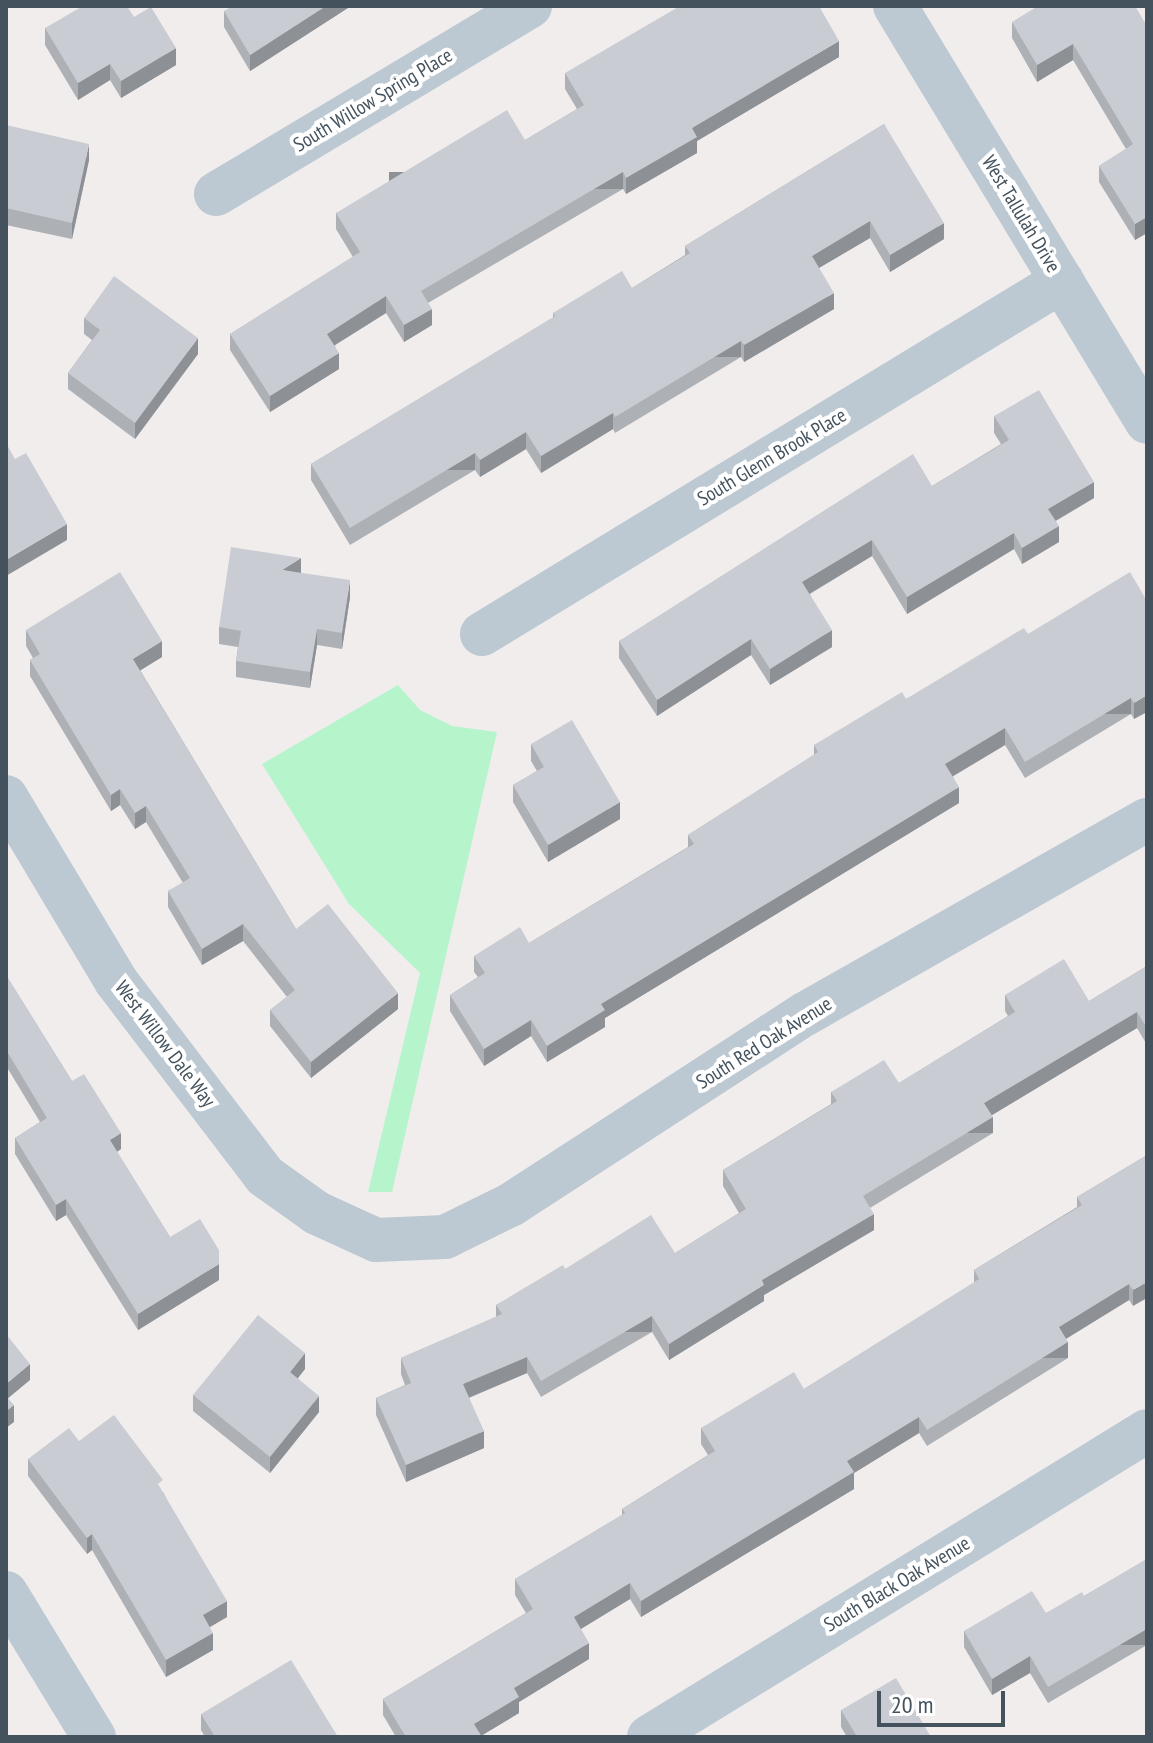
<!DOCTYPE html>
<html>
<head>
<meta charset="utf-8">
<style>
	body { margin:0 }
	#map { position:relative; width:1153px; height:1743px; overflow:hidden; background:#f1eded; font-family:"PT Sans Narrow",sans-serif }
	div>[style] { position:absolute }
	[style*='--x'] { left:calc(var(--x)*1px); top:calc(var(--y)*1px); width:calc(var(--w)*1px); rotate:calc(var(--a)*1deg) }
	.green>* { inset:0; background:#b6f4cc }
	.minor>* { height:44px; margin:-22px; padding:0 22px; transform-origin:22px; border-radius:22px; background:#bcc9d2 }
	.wall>* { inset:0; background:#adb0b5 }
	.shaded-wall>* { inset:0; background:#8d9094; transform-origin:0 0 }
	.building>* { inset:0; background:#c9cdd3 }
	span { translate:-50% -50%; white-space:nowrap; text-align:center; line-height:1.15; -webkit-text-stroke:8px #fff; paint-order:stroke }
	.street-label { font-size:20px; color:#44525d }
	.frame { position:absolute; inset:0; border:8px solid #44525d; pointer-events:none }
	.scale { position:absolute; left:877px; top:1691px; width:128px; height:36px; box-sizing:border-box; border:4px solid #44525d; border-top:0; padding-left:10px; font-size:24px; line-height:28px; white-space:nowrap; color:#44525d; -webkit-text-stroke:6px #fff; paint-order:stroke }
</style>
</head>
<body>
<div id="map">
	<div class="green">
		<div style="clip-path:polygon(398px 685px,420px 710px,452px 726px,497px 732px,392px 1192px,368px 1192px,420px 973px,349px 904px,262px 764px)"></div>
	</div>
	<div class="minor">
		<div style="--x:895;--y:6;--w:486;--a:58.8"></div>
		<div style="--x:216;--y:194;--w:366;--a:-30.9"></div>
		<div style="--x:482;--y:634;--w:679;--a:-31.33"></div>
		<div style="--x:6;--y:797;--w:214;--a:59.1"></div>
		<div style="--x:116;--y:981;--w:245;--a:52.6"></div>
		<div style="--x:265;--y:1176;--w:64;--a:35.4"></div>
		<div style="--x:317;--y:1213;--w:65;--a:24.6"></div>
		<div style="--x:376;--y:1240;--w:69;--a:-2.5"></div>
		<div style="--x:445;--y:1237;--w:75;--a:-26.2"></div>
		<div style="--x:512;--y:1204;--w:349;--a:-33"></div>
		<div style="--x:805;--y:1014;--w:393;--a:-29.6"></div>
		<div style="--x:6;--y:1593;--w:169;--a:58.6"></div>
		<div style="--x:649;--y:1737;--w:584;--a:-31.57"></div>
	</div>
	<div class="wall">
		<div style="clip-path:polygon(351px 6px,250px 71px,224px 27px,224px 11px)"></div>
		<div style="clip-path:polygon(134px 17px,176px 65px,121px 98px,110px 80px,78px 100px,45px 45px,45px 28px)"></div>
		<div style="clip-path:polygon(1012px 22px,1147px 26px,1147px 233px,1135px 240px,1099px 182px,1099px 166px,1126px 149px,1073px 60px,1037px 82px,1012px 38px)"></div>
		<div style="clip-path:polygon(839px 57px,697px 141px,697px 153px,626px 194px,623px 189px,428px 303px,432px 325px,404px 342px,386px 313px,335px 345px,339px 369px,270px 412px,230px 350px,230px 334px,353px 257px,336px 229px,336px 213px,525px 140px,577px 109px,565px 89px,565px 73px)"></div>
		<div style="clip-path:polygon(884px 124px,944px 239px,890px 272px,870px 238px,819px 268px,834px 309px,744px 362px,741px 357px,615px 433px,613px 429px,541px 473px,526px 449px,480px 477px,475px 470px,350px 545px,311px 480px,311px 464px,553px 318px,553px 313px,632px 288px,685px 255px,685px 246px)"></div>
		<div style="clip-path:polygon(6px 125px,89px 160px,72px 239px,6px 225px)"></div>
		<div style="clip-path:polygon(84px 318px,198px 354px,135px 439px,68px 389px,68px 373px,92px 340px,84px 334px)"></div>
		<div style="clip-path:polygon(994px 416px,1094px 498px,1056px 521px,1059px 542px,1022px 564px,1014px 549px,907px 614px,872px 556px,810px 594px,832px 647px,770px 685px,751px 655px,657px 716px,619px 658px,619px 641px,932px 486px,1001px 444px,994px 433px)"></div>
		<div style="clip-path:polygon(301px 573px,350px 597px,342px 649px,317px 645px,310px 688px,236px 677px,236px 661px,238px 647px,219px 644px,219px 627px)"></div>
		<div style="clip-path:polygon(1147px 601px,1134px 719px,1131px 714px,1025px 778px,1005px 745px,953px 776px,959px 803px,605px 1018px,605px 1027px,547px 1062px,531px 1036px,484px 1066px,450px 1011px,450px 995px,478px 977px,474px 972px,474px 956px,529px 943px,688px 847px,688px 835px,814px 755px,814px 745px,906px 699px,1028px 634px)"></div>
		<div style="clip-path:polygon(26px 630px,162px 657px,140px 670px,296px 929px,398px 1009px,311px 1078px,270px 1026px,270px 1010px,287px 997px,243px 941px,202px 965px,168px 907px,168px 891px,183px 883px,146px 822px,135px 829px,120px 805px,111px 811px,30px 676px,30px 660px,33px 658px,26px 646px)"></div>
		<div style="clip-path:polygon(531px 744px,620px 819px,548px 862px,513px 802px,513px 785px,537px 771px,531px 761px)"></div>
		<div style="clip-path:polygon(1147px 966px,1147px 1045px,1137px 1028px,991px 1115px,993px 1133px,870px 1208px,874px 1230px,764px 1295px,764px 1301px,669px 1360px,652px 1332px,541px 1397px,527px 1373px,469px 1398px,484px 1448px,406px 1482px,376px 1415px,376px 1398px,405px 1385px,401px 1374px,401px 1358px,496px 1317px,496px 1305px,565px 1269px,675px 1253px,739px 1213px,723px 1186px,723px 1170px,831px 1104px,831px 1092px,899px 1083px,1008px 1016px,1005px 1011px,1005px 995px,1089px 1001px)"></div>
		<div style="clip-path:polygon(6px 975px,72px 1081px,121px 1149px,117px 1152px,170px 1237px,219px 1280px,138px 1330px,66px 1215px,56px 1221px,15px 1154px,15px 1138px,40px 1122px,8px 1069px,6px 1070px)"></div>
		<div style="clip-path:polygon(1147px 1155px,1133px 1306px,1129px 1300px,1066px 1339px,1068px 1358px,927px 1446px,919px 1433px,854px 1473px,854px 1489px,641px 1617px,630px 1599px,581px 1629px,589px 1659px,519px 1702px,519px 1713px,481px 1736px,482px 1737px,396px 1737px,383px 1715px,383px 1699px,526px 1613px,515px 1595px,515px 1579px,622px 1515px,622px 1509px,708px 1455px,701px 1444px,701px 1428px,804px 1389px,974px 1283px,974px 1270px,1077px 1207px,1077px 1197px)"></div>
		<div style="clip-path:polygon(305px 1369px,298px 1378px,319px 1412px,270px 1473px,193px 1411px,193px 1395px)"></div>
		<div style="clip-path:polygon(79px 1441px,163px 1492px,227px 1617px,210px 1627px,213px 1650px,166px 1677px,92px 1550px,87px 1554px,28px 1476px,28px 1459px)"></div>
		<div style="clip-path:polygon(1147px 1559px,1147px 1645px,1048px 1703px,1030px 1673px,992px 1695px,964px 1647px,964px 1631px,1046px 1613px,1084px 1596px)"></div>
		<div style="clip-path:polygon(841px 1710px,931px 1737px,847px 1737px,841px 1727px)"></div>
		<div style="clip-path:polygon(201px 1714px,338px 1737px,205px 1737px,201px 1730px)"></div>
	</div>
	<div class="shaded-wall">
		<div style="clip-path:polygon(326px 6px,351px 6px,250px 71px,250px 55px)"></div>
		<div style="clip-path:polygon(839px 41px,839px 57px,697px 141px,697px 153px,626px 194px,626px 178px,692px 128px)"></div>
		<div style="clip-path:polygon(1073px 44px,1073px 60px,1037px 82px,1037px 65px)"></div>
		<div style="clip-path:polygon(176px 48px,176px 65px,121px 98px,121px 81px)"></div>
		<div style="clip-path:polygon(110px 64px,110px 80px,78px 100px,78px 83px)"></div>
		<div style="clip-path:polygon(89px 144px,89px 160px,72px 239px,72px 223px)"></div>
		<div style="left:623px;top:172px;width:17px;height:234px;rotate:90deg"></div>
		<div style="clip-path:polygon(1147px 217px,1147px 233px,1135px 240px,1135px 224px)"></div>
		<div style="clip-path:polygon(870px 221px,870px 238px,812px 272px,812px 256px)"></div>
		<div style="clip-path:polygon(944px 223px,944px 239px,890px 272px,890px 255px)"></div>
		<div style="clip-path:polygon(834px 293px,834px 309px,744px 362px,744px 345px)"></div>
		<div style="clip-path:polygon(386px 296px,386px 313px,327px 350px,327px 334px)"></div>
		<div style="clip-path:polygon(432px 309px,432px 325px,404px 342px,404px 325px)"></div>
		<div style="clip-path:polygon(198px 338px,198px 354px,135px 439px,135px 423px)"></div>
		<div style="left:741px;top:341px;width:16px;height:147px;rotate:90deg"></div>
		<div style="clip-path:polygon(339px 353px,339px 369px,270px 412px,270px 396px)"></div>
		<div style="clip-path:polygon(613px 413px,613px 429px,541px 473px,541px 456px)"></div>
		<div style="clip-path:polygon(526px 432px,526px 449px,480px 477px,480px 460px)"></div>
		<div style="left:475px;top:453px;width:17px;height:146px;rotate:90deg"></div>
		<div style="clip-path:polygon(1094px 482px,1094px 498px,1048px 525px,1048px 509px)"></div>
		<div style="clip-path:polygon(67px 524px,67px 540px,6px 576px,6px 560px)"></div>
		<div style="clip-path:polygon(1059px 526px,1059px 542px,1022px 564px,1022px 548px)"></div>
		<div style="clip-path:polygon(1014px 533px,1014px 549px,907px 614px,907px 597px)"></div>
		<div style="clip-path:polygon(872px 540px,872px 556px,802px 598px,802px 582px)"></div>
		<div style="clip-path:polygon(301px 558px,301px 574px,282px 570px)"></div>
		<div style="clip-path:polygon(350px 580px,350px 597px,342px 649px,342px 633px)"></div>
		<div style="clip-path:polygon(317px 629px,317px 645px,310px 688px,310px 672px)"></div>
		<div style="clip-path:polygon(832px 630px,832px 647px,770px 685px,770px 669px)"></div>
		<div style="clip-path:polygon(751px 639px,751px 655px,657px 716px,657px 700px)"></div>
		<div style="clip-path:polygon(162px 641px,162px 657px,133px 675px,133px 659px)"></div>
		<div style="clip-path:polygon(1147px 695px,1147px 712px,1134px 719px,1134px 703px)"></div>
		<div style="left:1131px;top:698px;width:16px;height:124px;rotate:90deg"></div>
		<div style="clip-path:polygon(1005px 728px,1005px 745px,945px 781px,945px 764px)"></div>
		<div style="clip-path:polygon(959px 787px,959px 803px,605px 1018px,605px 1027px,547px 1062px,547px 1046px,601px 1004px)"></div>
		<div style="clip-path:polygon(120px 789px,120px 805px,111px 811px,111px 795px)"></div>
		<div style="clip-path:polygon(620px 802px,620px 819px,548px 862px,548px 845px)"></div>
		<div style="clip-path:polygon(146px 806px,146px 822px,135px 829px,135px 813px)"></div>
		<div style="clip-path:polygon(243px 924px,243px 941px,202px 965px,202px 949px)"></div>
		<div style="clip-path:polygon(398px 993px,398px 1009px,311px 1078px,311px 1062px)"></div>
		<div style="clip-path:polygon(1137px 1012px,1137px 1028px,984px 1120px,984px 1103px)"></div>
		<div style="clip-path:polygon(531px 1020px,531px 1036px,484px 1066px,484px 1049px)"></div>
		<div style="left:8px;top:1053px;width:16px;height:2px;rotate:90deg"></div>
		<div style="left:993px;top:1117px;width:16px;height:152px;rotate:90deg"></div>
		<div style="clip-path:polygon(121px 1133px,121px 1149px,110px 1156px,110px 1140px)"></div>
		<div style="clip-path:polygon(66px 1199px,66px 1215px,56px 1221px,56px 1205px)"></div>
		<div style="clip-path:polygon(874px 1214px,874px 1230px,764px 1295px,764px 1301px,669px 1360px,669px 1344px,762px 1280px)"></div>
		<div style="clip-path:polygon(219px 1264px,219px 1280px,138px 1330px,138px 1314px)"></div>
		<div style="clip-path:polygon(1147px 1282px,1147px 1298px,1133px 1306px,1133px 1290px)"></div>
		<div style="clip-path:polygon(1129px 1284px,1129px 1300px,1059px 1343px,1059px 1327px)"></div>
		<div style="left:652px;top:1316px;width:16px;height:129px;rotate:90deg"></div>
		<div style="left:1068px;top:1342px;width:16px;height:166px;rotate:90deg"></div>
		<div style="clip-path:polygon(305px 1353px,305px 1369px,290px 1388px,290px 1372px)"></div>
		<div style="clip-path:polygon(527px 1357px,527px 1373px,463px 1400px,463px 1384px)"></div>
		<div style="clip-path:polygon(30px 1364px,30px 1380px,6px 1400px,6px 1384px)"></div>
		<div style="clip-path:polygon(319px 1396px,319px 1412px,270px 1473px,270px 1457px)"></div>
		<div style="clip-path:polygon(14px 1405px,14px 1422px,6px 1428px,6px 1411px)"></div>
		<div style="clip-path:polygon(919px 1417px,919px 1433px,854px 1473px,854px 1489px,641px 1617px,641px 1601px,847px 1461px)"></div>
		<div style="clip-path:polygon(484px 1431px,484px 1448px,406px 1482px,406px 1465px)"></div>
		<div style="clip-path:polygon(92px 1534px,92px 1550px,87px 1554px,87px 1538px)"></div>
		<div style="clip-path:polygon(630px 1583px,630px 1599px,574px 1633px,574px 1617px)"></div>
		<div style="clip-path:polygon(227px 1601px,227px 1617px,203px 1631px,203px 1615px)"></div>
		<div style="left:1147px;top:1629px;width:16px;height:115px;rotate:90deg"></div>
		<div style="clip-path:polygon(213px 1633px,213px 1650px,166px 1677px,166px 1660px)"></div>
		<div style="clip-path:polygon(589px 1643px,589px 1659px,519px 1702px,519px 1713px,479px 1737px,474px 1724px,514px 1688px)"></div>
		<div style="clip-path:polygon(1030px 1656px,1030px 1673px,992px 1695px,992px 1679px)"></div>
	</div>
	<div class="building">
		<div style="clip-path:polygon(83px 6px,127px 6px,134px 17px,151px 7px,176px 48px,121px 81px,110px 64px,78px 83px,45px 28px)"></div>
		<div style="clip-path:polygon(233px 6px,326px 6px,250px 55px,224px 11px)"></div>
		<div style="clip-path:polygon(680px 6px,819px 6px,839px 41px,692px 128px,697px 137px,626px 178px,623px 172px,421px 291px,432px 309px,404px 325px,386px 296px,327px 334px,339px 353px,270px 396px,230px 334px,360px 252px,336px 213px,507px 110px,525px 140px,584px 105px,565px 73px)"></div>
		<div style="clip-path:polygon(1038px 6px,1135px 6px,1147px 26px,1147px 217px,1135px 224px,1099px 166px,1133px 144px,1073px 44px,1037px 65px,1012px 22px)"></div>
		<div style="clip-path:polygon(884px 124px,944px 223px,890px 255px,870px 221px,812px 256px,834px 293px,744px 345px,741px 341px,615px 417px,613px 413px,541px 456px,526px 432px,480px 460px,475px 453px,350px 528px,311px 464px,555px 316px,553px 313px,622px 271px,632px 288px,690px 253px,685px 246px)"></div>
		<div style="clip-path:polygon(6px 125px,89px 144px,72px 223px,6px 208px)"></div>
		<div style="clip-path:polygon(114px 276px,198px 338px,135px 423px,68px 373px,100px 330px,84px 318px)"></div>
		<div style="clip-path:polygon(1039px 390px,1094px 482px,1048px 509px,1059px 526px,1022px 548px,1014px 533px,907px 597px,872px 540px,802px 582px,832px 630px,770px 669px,751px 639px,657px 700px,619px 641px,913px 454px,932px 486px,1009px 440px,994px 416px)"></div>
		<div style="clip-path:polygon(6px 443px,15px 459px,26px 453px,67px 524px,6px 560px)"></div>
		<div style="clip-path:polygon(231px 547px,301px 558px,282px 570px,350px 580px,342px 633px,317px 629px,310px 672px,236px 661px,241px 631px,219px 627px)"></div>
		<div style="clip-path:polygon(120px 572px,162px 641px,133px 659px,296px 929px,328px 904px,398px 993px,311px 1062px,270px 1010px,295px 990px,243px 924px,202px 949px,168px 891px,190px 878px,146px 806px,135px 813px,120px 789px,111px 795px,30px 660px,40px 654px,26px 630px)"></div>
		<div style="clip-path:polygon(1130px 572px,1147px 601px,1147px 695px,1134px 703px,1131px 698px,1025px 762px,1005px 728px,945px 764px,959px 787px,601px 1004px,605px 1010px,547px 1046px,531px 1020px,484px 1049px,450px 995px,485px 973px,474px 956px,520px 927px,529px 943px,694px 844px,688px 835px,818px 752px,814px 745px,902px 692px,906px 699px,1024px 628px,1028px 634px)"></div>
		<div style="clip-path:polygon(572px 720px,620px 802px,548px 845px,513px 785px,544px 767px,531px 744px)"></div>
		<div style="clip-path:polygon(1064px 959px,1089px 1001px,1147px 966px,1147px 1028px,1137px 1012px,984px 1103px,993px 1117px,863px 1196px,874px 1214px,762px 1280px,764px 1285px,669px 1344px,652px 1316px,541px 1381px,527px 1357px,463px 1384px,484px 1431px,406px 1465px,376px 1398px,411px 1383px,401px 1358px,502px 1314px,496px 1305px,563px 1265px,565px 1269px,651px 1215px,675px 1253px,746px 1209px,723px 1170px,837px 1101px,831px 1092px,884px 1060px,899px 1083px,1015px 1012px,1005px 995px)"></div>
		<div style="clip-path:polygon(6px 975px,72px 1081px,84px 1074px,121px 1133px,110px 1140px,170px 1237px,200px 1219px,219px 1250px,219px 1264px,138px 1314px,66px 1199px,56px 1205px,15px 1138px,47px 1118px,8px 1053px,6px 1054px)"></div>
		<div style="clip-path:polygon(1147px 1155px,1147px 1282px,1133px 1290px,1129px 1284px,1059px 1327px,1068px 1342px,927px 1430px,919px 1417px,847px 1461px,854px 1472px,641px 1601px,630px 1583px,574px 1617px,589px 1643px,514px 1688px,519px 1697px,474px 1724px,482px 1737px,406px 1737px,383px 1699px,533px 1609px,515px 1579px,625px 1513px,622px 1509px,715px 1451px,701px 1428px,794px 1372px,804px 1389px,979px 1279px,974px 1270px,1082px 1205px,1077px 1197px)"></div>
		<div style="clip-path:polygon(258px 1315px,305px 1353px,290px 1372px,319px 1396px,270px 1457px,193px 1395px)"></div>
		<div style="clip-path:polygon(6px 1334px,30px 1364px,6px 1384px)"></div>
		<div style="clip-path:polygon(6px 1396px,14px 1405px,6px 1411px)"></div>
		<div style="clip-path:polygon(114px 1415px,163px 1480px,158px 1484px,227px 1601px,203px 1615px,213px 1633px,166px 1660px,92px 1534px,87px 1538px,28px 1459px,69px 1428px,79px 1441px)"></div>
		<div style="clip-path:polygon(1147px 1559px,1147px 1629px,1048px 1687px,1030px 1656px,992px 1679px,964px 1631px,1032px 1591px,1046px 1613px,1082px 1592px,1084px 1596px)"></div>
		<div style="clip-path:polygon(291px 1660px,338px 1737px,215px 1737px,201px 1714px)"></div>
		<div style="clip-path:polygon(896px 1678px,931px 1737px,853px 1737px,856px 1735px,841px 1710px)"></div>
	</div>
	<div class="street-label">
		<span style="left:373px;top:100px;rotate:-31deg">South Willow Spring Place</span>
		<span style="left:1021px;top:214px;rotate:59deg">West Tallulah Drive</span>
		<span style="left:772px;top:457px;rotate:-31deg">South Glenn Brook Place</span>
		<span style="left:764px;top:1043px;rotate:-32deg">South Red Oak Avenue</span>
		<span style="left:165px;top:1044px;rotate:53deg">West Willow Dale Way</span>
		<span style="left:897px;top:1584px;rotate:-31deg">South Black Oak Avenue</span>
	</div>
	<div class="frame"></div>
	<div class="scale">20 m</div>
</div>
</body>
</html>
